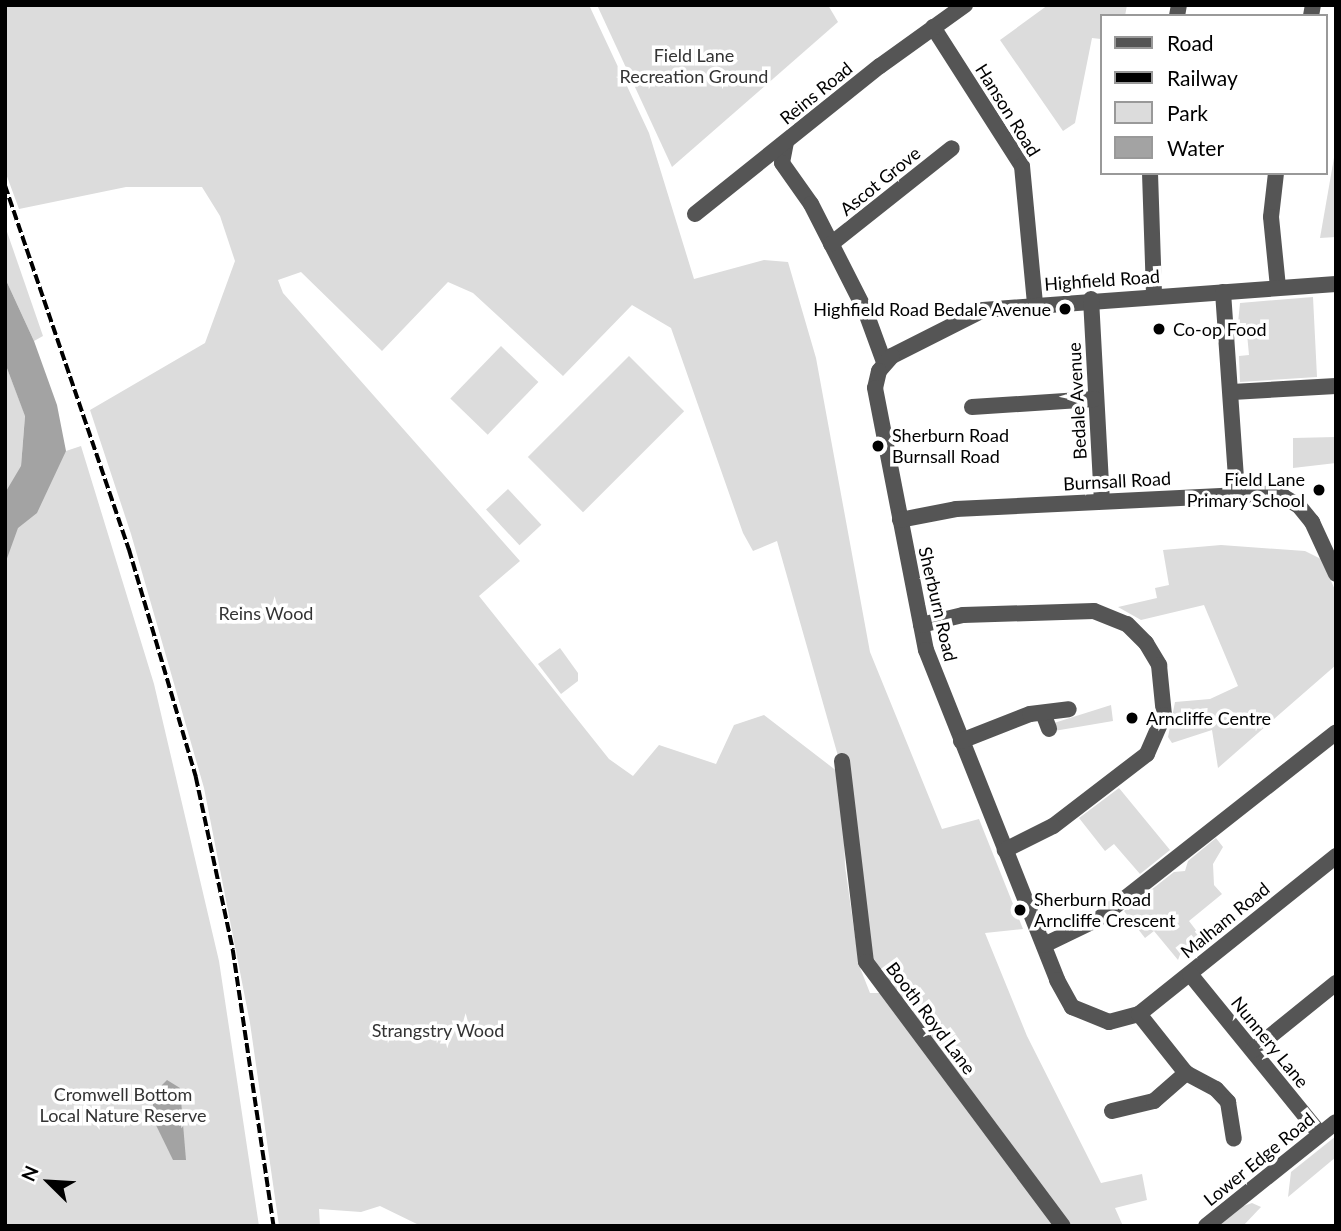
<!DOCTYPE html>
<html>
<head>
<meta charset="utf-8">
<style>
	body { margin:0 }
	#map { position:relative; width:1341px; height:1231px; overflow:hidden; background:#fff; font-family:Lato,sans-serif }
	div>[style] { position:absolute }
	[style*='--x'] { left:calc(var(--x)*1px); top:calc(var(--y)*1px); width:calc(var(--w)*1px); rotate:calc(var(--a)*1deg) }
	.green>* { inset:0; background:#dcdcdc; transform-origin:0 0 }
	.water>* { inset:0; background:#a3a3a3 }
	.minor>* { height:16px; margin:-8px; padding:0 8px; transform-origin:8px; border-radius:8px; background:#555 }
	.rail>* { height:3.5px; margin-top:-1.75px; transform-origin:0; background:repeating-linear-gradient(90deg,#000 0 10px,transparent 0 13.5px) }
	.dots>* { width:19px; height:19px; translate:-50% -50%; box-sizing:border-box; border:4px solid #fff; border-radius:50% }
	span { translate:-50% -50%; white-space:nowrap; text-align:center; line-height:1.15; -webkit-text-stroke:7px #fff; paint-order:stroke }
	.park-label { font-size:18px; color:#333 }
	.street-label { font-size:18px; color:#000 }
	.poi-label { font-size:18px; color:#000 }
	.right { translate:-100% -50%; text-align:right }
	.left { translate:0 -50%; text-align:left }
	.frame { position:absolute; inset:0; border:7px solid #000; pointer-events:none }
	.legend { position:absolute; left:1100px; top:14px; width:228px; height:161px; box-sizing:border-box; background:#fff; border:2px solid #999; margin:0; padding:9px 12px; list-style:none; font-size:21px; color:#000 }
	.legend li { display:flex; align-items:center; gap:14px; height:35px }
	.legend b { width:35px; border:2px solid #999 }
	.north { position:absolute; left:14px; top:1147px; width:70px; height:70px; -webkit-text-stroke:5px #fff; paint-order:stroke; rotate:294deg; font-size:19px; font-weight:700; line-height:28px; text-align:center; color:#000 }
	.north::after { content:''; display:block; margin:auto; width:24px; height:32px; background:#000; clip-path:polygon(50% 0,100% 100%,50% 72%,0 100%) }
</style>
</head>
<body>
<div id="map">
	<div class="green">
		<div style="clip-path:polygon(evenodd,5px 5px,589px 5px,649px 133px,694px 279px,764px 260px,788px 262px,816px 358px,870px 652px,942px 829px,979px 819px,1023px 929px,985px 933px,1027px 1036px,1101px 1183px,1142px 1174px,1147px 1200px,1115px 1208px,1123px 1226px,1069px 1226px,1013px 1151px,1016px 1168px,1057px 1226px,421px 1226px,380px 1206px,361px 1212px,319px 1209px,320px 1226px,279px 1226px,250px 1023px,204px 788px,131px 534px,90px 410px,205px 343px,235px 261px,220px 216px,202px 187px,126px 187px,19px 209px,5px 171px,5px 5px,301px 272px,382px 351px,448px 282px,473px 293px,563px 376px,632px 305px,671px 328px,743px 533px,753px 551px,777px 541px,838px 756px,850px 777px,872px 956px,886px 977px,888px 993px,870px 993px,859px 965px,845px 866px,842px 775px,764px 715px,734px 725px,716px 764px,659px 745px,633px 776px,609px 759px,479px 596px,520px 561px,283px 293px,278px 280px,301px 272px)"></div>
		<div style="clip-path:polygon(597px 5px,828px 5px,838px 22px,672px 167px)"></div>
		<div style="clip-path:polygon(1048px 5px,1127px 5px,1125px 16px,1101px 16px,1101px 39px,1092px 38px,1075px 123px,1063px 131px,1000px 40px)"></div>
		<div style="clip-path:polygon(1336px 147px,1336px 237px,1320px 238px,1335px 152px)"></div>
		<div style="clip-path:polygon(5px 226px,43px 336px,34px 341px,5px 278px)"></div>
		<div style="clip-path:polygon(1313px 297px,1317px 377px,1240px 382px,1239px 356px,1249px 355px,1246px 323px,1238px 323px,1240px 303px)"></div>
		<div style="left:501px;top:346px;width:52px;height:73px;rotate:44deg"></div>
		<div style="left:629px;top:356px;width:78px;height:143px;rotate:45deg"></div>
		<div style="clip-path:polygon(5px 363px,25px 415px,21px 466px,81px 446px,154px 684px,219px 961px,259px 1226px,5px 1226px)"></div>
		<div style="clip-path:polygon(1336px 437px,1336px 463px,1293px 468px,1293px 438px)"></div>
		<div style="left:508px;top:489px;width:49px;height:30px;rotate:47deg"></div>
		<div style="clip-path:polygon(1221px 545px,1305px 551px,1321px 559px,1336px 592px,1336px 665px,1218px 768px,1212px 730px,1172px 743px,1168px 737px,1175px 702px,1210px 699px,1238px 686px,1204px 605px,1141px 620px,1118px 607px,1157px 598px,1155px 588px,1169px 585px,1163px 550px)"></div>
		<div style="clip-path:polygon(560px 648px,578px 673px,578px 681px,561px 694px,538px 664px)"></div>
		<div style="clip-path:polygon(1111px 705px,1113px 721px,1054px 731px,1054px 723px)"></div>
		<div style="clip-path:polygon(1119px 788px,1170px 850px,1140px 874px,1114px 844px,1105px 851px,1079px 818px)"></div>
		<div style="clip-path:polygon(1216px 838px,1223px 847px,1213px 864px,1214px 885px,1222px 894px,1189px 921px,1208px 946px,1190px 954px,1181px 952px,1178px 960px,1154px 931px,1145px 938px,1124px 911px,1174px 872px,1185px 871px,1188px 861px)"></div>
		<div style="clip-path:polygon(1336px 1136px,1336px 1157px,1288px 1197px,1291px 1172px)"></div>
		<div style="clip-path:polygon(1252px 1203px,1261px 1207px,1243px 1226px,1217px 1226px,1238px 1208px)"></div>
	</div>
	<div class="water">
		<div style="clip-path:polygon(5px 278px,34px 341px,57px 405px,66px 451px,37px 513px,18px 528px,5px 564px,5px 493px,21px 466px,25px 416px,5px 363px)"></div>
		<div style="clip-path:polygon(167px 1080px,180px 1088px,186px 1160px,173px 1160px,153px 1119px,153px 1094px)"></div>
	</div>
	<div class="minor">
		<div style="--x:1177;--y:16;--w:11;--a:-80"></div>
		<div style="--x:1311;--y:16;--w:11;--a:-80"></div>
		<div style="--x:933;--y:27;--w:165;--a:57.4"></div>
		<div style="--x:1022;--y:166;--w:138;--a:84.6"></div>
		<div style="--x:786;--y:142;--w:21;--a:101"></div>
		<div style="--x:782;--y:163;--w:50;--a:54.7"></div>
		<div style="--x:811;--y:204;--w:119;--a:63"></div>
		<div style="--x:865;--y:310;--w:55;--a:69.9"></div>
		<div style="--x:1150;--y:173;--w:123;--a:88.1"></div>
		<div style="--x:1276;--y:173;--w:44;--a:96.5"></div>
		<div style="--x:1271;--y:217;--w:70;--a:84.3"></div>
		<div style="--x:695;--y:214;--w:237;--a:-38.7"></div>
		<div style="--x:880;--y:66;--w:105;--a:-35.7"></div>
		<div style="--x:831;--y:244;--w:154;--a:-38.4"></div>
		<div style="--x:1336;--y:284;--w:354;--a:175.8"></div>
		<div style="--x:983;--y:310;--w:102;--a:153.2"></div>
		<div style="--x:892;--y:356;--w:20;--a:131"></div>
		<div style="--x:879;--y:371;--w:17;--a:103"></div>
		<div style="--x:875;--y:388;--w:267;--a:79"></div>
		<div style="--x:926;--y:650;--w:355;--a:68.3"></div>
		<div style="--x:1057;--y:980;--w:31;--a:61"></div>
		<div style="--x:1072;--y:1007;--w:40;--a:22"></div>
		<div style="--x:1109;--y:1022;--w:31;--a:-15"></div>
		<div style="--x:1139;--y:1014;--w:253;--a:-38.7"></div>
		<div style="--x:1223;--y:292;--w:202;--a:86"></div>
		<div style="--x:1091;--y:299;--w:202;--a:86.9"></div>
		<div style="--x:1232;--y:392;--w:104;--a:-3.3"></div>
		<div style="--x:972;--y:407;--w:123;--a:-3.7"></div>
		<div style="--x:900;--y:520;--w:57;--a:-11.1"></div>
		<div style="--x:956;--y:509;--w:311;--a:-2.8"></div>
		<div style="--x:1267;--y:494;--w:17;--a:10"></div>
		<div style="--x:1284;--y:497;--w:17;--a:31"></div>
		<div style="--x:1299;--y:506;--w:21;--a:51"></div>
		<div style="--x:1312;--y:522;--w:57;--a:65.2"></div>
		<div style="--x:921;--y:625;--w:43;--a:-13.4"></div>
		<div style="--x:963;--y:615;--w:131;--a:-1.7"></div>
		<div style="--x:1094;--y:611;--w:35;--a:22"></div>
		<div style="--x:1127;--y:624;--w:27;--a:45"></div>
		<div style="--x:1146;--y:643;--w:26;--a:59"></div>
		<div style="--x:1159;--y:665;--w:50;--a:84.3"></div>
		<div style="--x:1164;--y:715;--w:43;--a:113.6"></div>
		<div style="--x:1147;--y:754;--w:118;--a:142.5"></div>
		<div style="--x:1053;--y:826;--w:54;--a:153.4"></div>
		<div style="--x:1043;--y:713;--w:17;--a:69"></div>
		<div style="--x:961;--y:741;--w:74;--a:-21.4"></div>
		<div style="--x:1030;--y:714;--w:39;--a:-7"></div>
		<div style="--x:842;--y:761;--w:202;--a:83.2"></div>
		<div style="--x:866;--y:962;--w:329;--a:53.3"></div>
		<div style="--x:1044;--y:945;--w:62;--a:-25.7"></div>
		<div style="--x:1100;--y:918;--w:300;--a:-38.2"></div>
		<div style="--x:1190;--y:974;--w:206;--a:50.9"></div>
		<div style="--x:1139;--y:1014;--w:75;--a:51.5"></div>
		<div style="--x:1186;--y:1073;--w:34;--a:28"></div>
		<div style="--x:1216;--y:1089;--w:18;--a:47"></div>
		<div style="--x:1228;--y:1102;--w:37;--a:81"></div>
		<div style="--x:1253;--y:1050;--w:107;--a:-38.9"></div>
		<div style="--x:1112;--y:1111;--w:43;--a:-13.4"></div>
		<div style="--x:1154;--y:1101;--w:43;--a:-41.2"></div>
		<div style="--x:1206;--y:1226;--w:166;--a:-38.7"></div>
	</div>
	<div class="rail">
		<div style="--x:5;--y:185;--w:385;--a:71.2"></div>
		<div style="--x:129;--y:549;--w:238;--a:73.6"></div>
		<div style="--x:196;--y:777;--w:177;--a:77.9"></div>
		<div style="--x:233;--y:950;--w:279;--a:81.6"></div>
	</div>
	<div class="dots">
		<div style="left:1065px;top:309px;background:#000"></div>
		<div style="left:1159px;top:329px;background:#000"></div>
		<div style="left:878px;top:446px;background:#000"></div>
		<div style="left:1319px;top:490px;background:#000"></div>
		<div style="left:1132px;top:718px;background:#000"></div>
		<div style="left:1020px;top:910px;background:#000"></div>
	</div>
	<div class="park-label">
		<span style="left:694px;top:66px">Field Lane<br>Recreation Ground</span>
		<span style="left:266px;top:613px">Reins Wood</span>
		<span style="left:438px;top:1030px">Strangstry Wood</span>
		<span style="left:123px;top:1105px">Cromwell Bottom<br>Local Nature Reserve</span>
	</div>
	<div class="street-label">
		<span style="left:816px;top:93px;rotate:-39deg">Reins Road</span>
		<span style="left:1008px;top:110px;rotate:58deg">Hanson Road</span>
		<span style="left:880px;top:181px;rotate:-39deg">Ascot Grove</span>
		<span style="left:1102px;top:280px;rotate:-4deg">Highfield Road</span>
		<span style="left:1077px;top:401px;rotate:-93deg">Bedale Avenue</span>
		<span style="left:1117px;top:481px;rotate:-3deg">Burnsall Road</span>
		<span style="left:938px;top:604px;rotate:77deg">Sherburn Road</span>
		<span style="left:1225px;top:920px;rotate:-39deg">Malham Road</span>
		<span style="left:931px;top:1018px;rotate:53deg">Booth Royd Lane</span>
		<span style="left:1270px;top:1042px;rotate:51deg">Nunnery Lane</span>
		<span style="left:1259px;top:1159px;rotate:-39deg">Lower Edge Road</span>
	</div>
	<div class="poi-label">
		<span class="right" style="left:1051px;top:309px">Highfield Road Bedale Avenue</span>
		<span class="left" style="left:1173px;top:329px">Co-op Food</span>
		<span class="left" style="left:892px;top:446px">Sherburn Road<br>Burnsall Road</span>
		<span class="right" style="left:1305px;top:490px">Field Lane<br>Primary School</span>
		<span class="left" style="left:1146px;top:718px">Arncliffe Centre</span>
		<span class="left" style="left:1034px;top:910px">Sherburn Road<br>Arncliffe Crescent</span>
	</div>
	<div class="frame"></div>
	<ul class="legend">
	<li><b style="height:9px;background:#555"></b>Road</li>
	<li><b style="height:9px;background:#000"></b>Railway</li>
	<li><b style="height:19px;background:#dcdcdc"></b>Park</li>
	<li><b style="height:19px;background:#a3a3a3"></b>Water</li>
	</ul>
	<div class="north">N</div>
</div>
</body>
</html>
